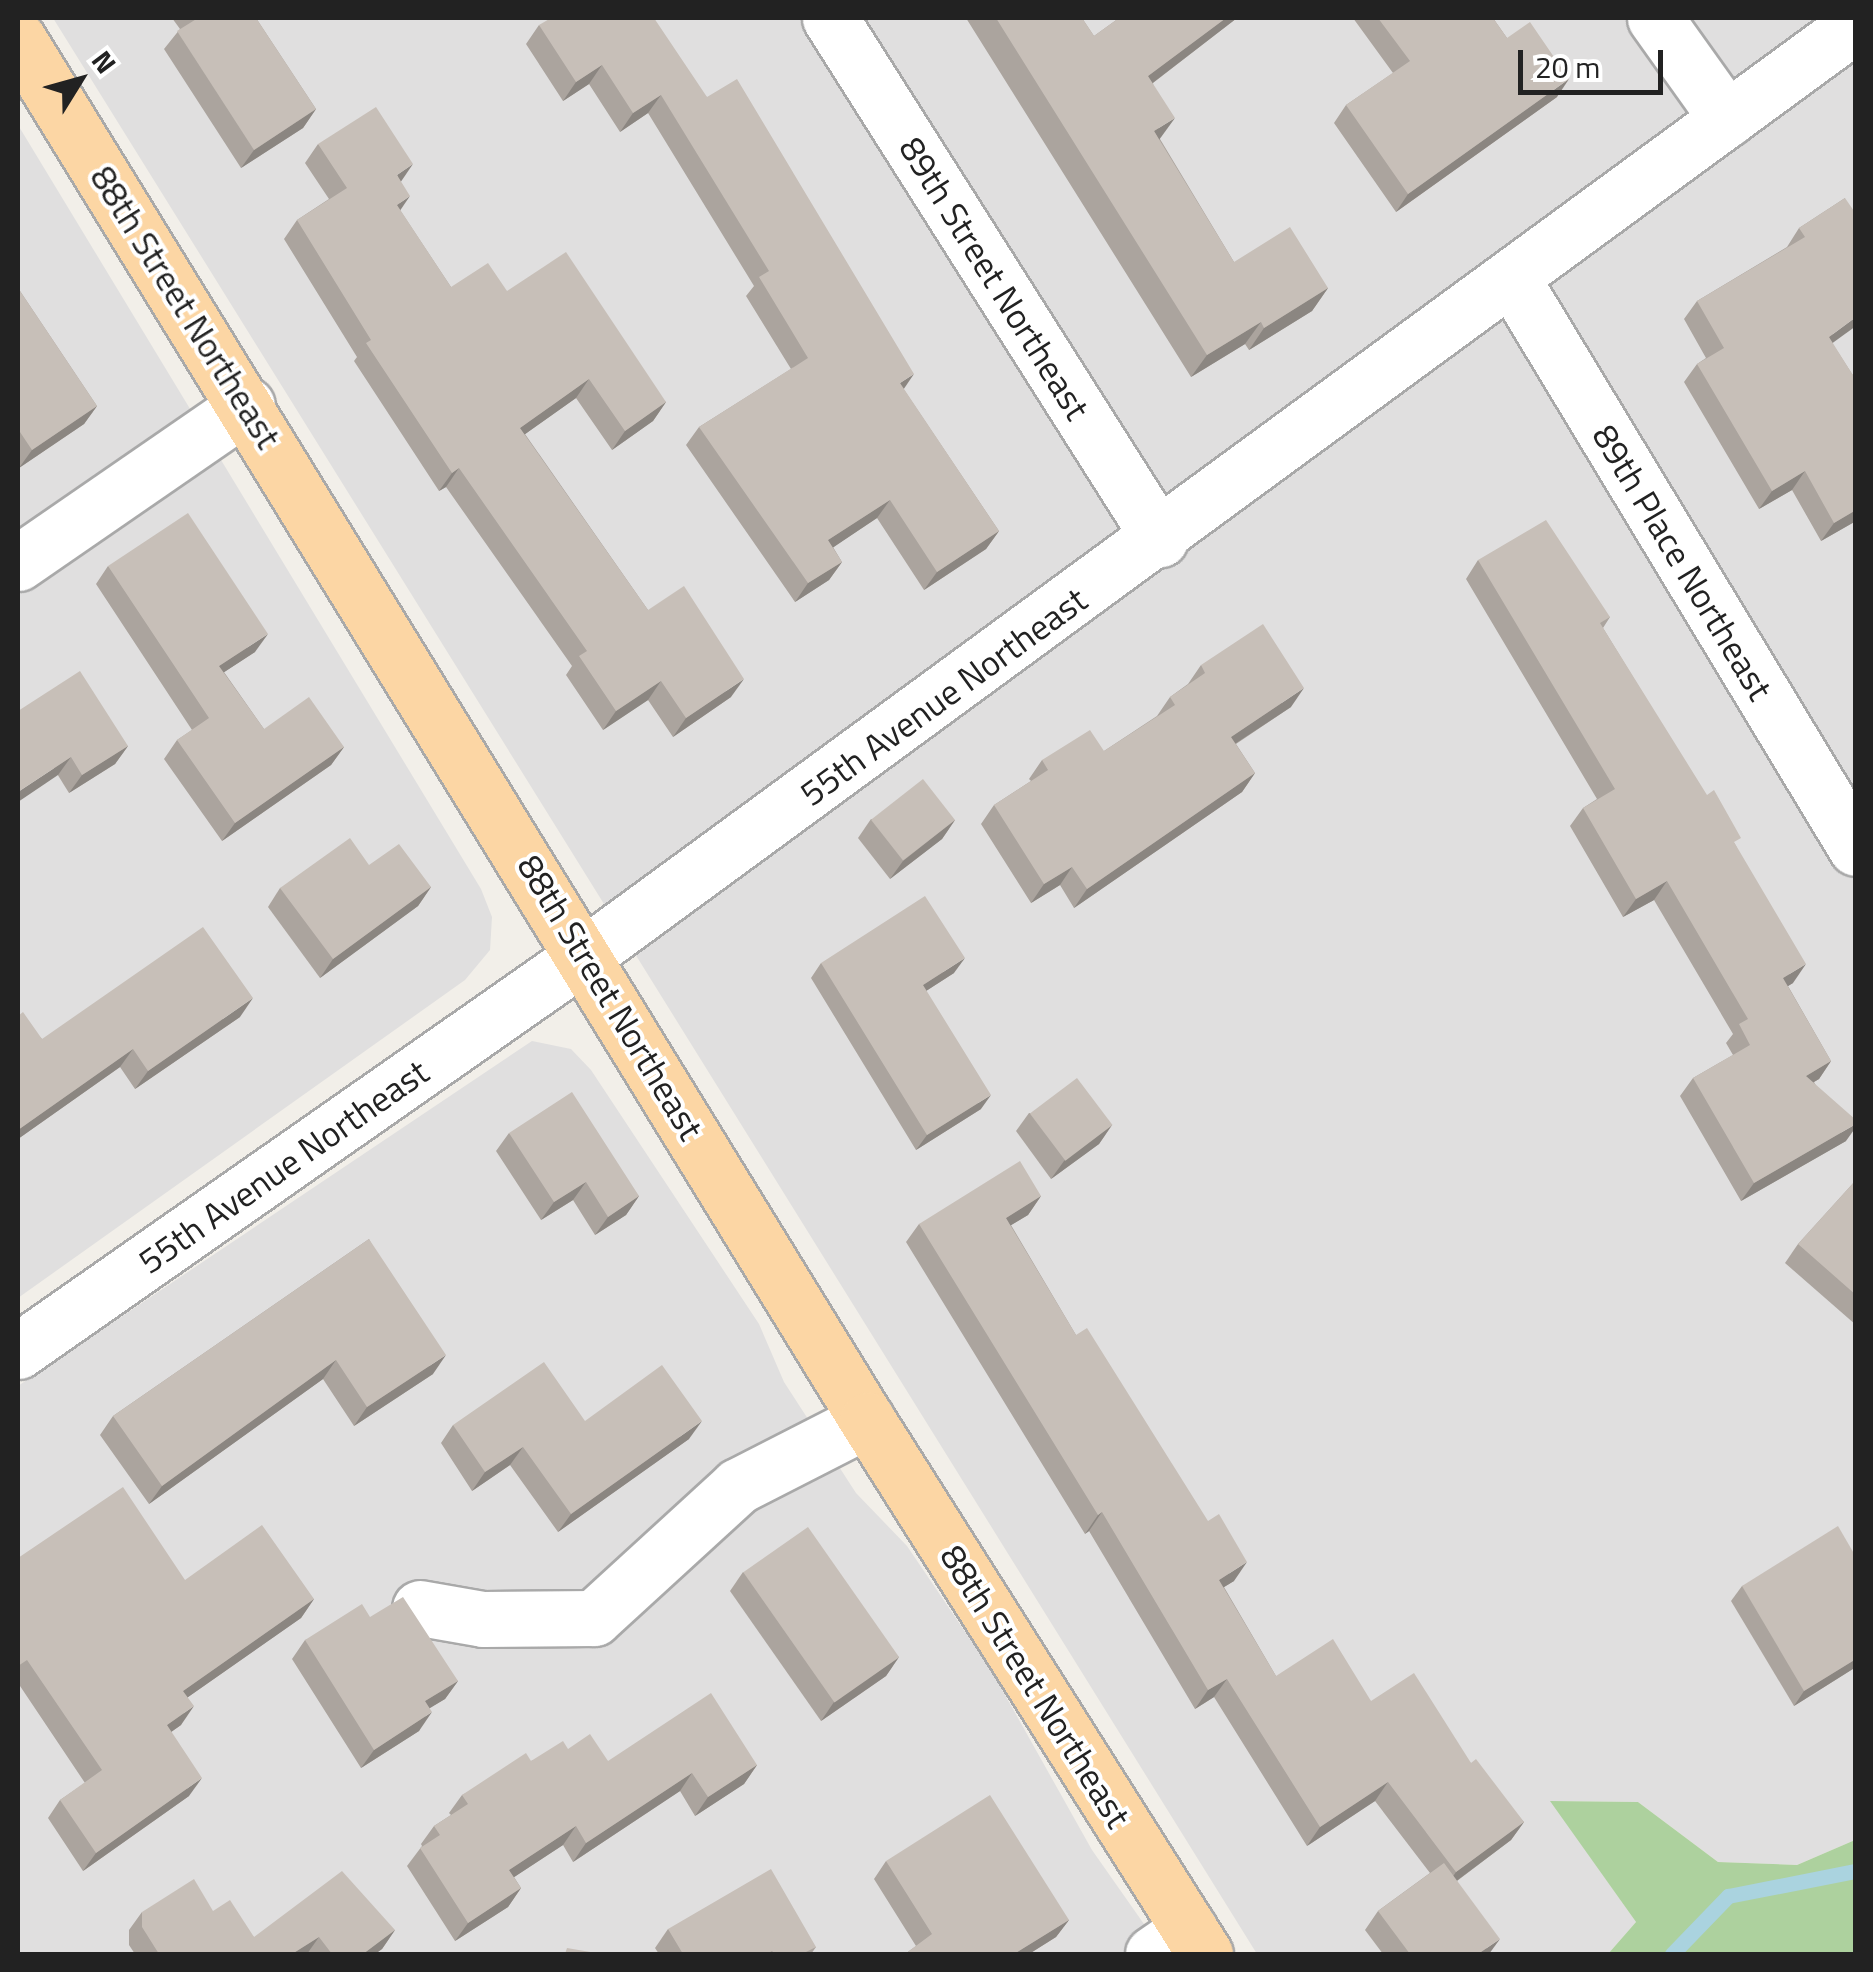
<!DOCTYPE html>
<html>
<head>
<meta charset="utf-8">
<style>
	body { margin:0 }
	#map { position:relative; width:1873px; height:1972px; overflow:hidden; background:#f2efe9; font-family:"Titillium Web",sans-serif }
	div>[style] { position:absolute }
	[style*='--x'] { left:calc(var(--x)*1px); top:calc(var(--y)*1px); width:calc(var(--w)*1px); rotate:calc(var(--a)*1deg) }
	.residential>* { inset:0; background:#e0dfdf }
	.forest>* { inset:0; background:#add19e }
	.stream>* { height:15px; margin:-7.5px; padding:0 7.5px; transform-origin:7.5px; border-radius:7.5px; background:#aad3df }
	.roads { filter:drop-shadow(2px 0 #a9a9a9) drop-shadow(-2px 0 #a9a9a9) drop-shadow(0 2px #a9a9a9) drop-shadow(0 -2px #a9a9a9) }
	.minor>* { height:55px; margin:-27.5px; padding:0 27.5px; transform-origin:27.5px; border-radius:27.5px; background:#fff }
	.major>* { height:55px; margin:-27.5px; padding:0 27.5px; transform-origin:27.5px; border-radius:27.5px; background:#fcd6a4 }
	.wall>* { inset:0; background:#aba49e }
	.shaded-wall>* { inset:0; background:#8b8681 }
	.building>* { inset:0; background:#c7bfb8; transform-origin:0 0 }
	span { translate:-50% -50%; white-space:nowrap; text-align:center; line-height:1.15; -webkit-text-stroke:8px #fff; paint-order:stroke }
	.street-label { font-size:35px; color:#222 }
	.frame { position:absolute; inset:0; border:20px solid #222; pointer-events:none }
	.north { position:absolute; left:30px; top:30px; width:100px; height:100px; -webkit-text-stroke:8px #fff; paint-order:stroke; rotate:53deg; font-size:28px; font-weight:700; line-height:40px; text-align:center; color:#222 }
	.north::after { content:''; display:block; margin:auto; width:35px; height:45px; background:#222; clip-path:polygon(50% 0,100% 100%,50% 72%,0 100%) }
	.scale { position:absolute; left:1518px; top:50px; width:145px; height:45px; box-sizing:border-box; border:5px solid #222; border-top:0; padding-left:12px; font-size:30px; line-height:35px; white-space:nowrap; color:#222; -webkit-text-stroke:8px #fff; paint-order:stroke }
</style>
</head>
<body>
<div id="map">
	<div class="residential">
		<div style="clip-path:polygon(53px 18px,1855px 18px,1855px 1840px,1797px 1865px,1718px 1862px,1638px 1802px,1551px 1801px,1636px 1922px,1608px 1954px,1257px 1954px)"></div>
		<div style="clip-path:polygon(18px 125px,481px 889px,492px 917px,490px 950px,465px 980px,18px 1298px)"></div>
		<div style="clip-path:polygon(532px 1041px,571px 1049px,591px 1070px,759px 1324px,784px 1382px,856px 1493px,907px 1546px,991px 1670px,1092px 1850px,1165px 1954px,18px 1954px,18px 1386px)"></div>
	</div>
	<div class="forest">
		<div style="clip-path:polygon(1550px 1801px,1638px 1802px,1718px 1862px,1797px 1865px,1855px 1840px,1855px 1954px,1608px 1954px,1636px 1922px)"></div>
	</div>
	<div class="stream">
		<div style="--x:1672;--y:1954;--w:81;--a:-46"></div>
		<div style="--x:1728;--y:1896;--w:130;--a:-11.1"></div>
	</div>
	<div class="roads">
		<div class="minor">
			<div style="--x:830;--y:18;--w:617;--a:57.65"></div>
			<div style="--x:1655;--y:18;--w:124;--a:54.5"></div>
			<div style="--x:1511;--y:277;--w:667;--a:58.86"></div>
			<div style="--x:18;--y:563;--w:278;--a:-34.6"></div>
			<div style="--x:18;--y:1351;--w:693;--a:-34.95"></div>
			<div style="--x:586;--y:954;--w:1574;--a:-36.21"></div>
			<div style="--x:420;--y:1608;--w:64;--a:9.9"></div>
			<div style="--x:483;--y:1619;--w:111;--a:-0.5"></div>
			<div style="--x:594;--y:1618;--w:195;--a:-42.5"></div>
			<div style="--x:738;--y:1486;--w:145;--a:-27.1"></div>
			<div style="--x:1153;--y:1954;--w:44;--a:-34.8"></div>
		</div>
		<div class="major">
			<div style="--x:18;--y:39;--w:1621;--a:58.42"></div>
			<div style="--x:867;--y:1420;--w:632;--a:57.67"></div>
		</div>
	</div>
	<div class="wall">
		<div style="clip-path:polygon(172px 18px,256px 18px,316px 109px,303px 128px,241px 168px,164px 49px,180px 29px)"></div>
		<div style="clip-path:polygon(966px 18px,1082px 18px,1094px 36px,1119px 18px,1237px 18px,1153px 83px,1160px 139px,1234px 262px,1328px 288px,1312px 311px,1249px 350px,1245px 344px,1191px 377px)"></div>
		<div style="clip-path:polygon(1353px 18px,1493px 18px,1507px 38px,1557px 97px,1396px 212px,1334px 123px,1346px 105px,1393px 73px)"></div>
		<div style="clip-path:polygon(539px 25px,707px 97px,999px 531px,986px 549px,924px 590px,877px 518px,833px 547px,842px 562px,829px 580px,795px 602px,686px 445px,699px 427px,791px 369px,746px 296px,754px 286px,648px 113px,620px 132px,589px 84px,563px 101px,526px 44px)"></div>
		<div style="clip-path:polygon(318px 144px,401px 182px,400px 210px,451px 287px,507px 291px,666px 402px,653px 421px,612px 450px,576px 398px,525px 434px,648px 610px,731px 697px,673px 737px,648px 700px,603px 730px,566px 675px,572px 666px,446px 487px,439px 491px,354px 361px,357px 357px,284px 239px,297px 220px,329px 199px,305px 163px)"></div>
		<div style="clip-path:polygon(1845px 198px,1832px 343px,1856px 380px,1856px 521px,1821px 541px,1792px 490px,1759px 509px,1684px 382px,1697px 364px,1706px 358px,1684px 319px,1697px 301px,1787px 247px,1799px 228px)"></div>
		<div style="clip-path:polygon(18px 288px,97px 406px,84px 424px,19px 468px,18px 466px)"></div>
		<div style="clip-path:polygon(1478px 560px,1610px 617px,1603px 628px,1736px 846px,1793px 983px,1788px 986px,1831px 1061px,1819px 1079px,1814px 1082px,1846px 1141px,1741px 1201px,1680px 1096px,1693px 1078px,1733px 1055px,1726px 1043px,1733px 1034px,1654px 900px,1623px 917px,1570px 826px,1583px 808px,1597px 799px,1466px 579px)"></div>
		<div style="clip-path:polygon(108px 566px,255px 652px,224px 672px,264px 729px,344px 747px,331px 765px,222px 841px,164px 759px,177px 740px,192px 730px,96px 584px)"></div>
		<div style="clip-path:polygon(1201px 665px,1291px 707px,1236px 744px,1255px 773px,1242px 792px,1074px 908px,1060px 885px,1031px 903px,981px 824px,994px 805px,1031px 781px,1029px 779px,1042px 760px,1104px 751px,1157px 716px,1170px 697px,1188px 684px)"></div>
		<div style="clip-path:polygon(18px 711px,128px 746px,115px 764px,69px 793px)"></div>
		<div style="clip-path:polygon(871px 819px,955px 820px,942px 839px,890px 879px,858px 838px)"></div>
		<div style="clip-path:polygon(369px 865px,431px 887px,418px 906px,320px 978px,268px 907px,280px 888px)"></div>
		<div style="clip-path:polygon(821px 963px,954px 973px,926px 991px,981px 1109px,916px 1150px,811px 978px)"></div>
		<div style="clip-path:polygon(18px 1016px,42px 1039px,240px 1017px,135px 1089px,120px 1067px,18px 1139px)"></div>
		<div style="clip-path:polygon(1029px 1113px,1112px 1125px,1099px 1144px,1051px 1179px,1016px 1131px)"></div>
		<div style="clip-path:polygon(509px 1133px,639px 1196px,626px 1215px,595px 1235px,573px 1200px,541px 1220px,496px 1151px)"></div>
		<div style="clip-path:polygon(1856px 1180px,1856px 1325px,1785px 1263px,1798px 1244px)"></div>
		<div style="clip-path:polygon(1041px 1196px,1028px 1215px,1011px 1225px,1076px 1335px,1234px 1581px,1224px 1587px,1276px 1676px,1371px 1701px,1471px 1763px,1524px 1822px,1511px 1840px,1457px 1881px,1489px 1954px,1383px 1954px,1365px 1930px,1378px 1911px,1430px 1873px,1375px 1801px,1307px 1846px,1214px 1697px,1195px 1709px,1089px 1531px,1085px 1534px,906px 1242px,919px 1224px)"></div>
		<div style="clip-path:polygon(369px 1239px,433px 1374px,354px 1426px,323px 1379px,149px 1504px,100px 1435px,113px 1416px)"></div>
		<div style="clip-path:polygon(585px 1421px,689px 1439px,558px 1532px,510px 1465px,472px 1491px,441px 1443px,453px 1425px)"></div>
		<div style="clip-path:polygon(1856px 1557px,1856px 1667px,1794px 1706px,1731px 1601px,1742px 1586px)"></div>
		<div style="clip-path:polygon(18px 1558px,185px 1580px,314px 1599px,301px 1618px,188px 1697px,181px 1725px,171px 1732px,189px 1796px,83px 1871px,48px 1818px,60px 1800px,85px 1783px,18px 1683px)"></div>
		<div style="clip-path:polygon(743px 1572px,899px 1657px,886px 1676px,821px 1721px,730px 1591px)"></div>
		<div style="clip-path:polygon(370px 1617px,458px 1681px,445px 1699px,429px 1708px,419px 1731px,361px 1768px,292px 1659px,305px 1640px)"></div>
		<div style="clip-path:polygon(568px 1749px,608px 1761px,757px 1765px,744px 1784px,695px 1816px,680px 1791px,573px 1862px,563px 1845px,514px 1877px,521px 1888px,508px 1907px,455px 1941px,407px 1866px,422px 1846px,421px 1844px,434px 1826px,451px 1815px,449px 1813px,462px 1795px,531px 1761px)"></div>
		<div style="clip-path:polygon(886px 1861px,1069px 1920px,1056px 1937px,1029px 1954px,905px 1954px,916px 1946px,874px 1879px)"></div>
		<div style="clip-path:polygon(213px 1911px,254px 1937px,395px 1930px,382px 1949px,375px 1954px,135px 1954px,129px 1945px,129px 1930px,142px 1912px)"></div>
		<div style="clip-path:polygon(668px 1929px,816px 1947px,811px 1954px,659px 1954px,655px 1948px)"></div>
	</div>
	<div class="shaded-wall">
		<div style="clip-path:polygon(1226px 18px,1237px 18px,1133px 98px,1148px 76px)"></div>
		<div style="clip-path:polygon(602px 65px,589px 84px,563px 101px,576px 82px)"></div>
		<div style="clip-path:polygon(1569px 79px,1557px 97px,1396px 212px,1408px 194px)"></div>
		<div style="clip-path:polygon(661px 95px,648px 113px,620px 132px,633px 113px)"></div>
		<div style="clip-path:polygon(316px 109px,303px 128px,241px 168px,254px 150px)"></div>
		<div style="clip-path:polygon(1175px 118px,1159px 140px,1154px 131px)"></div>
		<div style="clip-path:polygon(413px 164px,400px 183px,397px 175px)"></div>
		<div style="clip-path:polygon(410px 196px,397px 215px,397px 205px)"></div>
		<div style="clip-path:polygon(1328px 288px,1312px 311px,1249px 350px,1264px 328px)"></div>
		<div style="clip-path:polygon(1856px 317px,1856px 326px,1816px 355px,1829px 337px)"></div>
		<div style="clip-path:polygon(1261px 322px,1245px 344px,1191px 377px,1207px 355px)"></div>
		<div style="clip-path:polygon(914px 374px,901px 393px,900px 383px)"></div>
		<div style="clip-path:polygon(589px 379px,576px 398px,507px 447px,520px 428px)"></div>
		<div style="clip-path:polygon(666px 402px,653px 421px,612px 450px,625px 431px)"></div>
		<div style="clip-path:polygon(97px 406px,84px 424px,19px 468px,32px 450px)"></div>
		<div style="clip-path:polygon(459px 468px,446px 487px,439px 491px,452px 473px)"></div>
		<div style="clip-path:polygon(1805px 471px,1792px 490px,1759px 509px,1772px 491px)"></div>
		<div style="clip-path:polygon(890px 500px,877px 518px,816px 559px,828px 540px)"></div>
		<div style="clip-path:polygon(1856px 510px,1856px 521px,1821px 541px,1834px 523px)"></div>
		<div style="clip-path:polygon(999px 531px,986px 549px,924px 590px,937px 572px)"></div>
		<div style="clip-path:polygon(842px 562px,829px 580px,795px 602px,808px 583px)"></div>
		<div style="clip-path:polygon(268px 634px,255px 652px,206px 684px,219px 666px)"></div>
		<div style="clip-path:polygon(744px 679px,731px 697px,673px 737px,686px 718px)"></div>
		<div style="clip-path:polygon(661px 681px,648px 700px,603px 730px,616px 711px)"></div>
		<div style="clip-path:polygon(1304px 688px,1291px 707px,1218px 755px,1231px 737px)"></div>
		<div style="clip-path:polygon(128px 746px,115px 764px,69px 793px,82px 775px)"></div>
		<div style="clip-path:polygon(344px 747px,331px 765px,222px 841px,235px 823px)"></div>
		<div style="clip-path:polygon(71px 757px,58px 775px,18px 802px,18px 792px)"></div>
		<div style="clip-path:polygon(1255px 773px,1242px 792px,1074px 908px,1087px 889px)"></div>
		<div style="clip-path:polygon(955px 820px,942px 839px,890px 879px,903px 861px)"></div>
		<div style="clip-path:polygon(1072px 867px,1060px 885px,1031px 903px,1044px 884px)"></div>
		<div style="clip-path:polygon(1667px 881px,1654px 900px,1623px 917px,1636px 899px)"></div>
		<div style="clip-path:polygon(431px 887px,418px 906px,320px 978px,333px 959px)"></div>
		<div style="clip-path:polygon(965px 958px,954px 973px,912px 1000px,923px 985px)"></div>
		<div style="clip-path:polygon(1806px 964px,1793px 983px,1770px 997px,1783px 978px)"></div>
		<div style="clip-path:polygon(253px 998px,240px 1017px,135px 1089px,148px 1071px)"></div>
		<div style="clip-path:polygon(133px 1049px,120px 1067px,18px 1139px,18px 1130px)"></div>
		<div style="clip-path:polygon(1831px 1061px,1819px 1079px,1793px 1094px,1806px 1076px)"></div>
		<div style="clip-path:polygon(991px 1095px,981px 1109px,916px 1150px,927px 1135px)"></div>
		<div style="clip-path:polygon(1856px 1124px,1856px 1127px,1846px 1141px,1741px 1201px,1754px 1183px)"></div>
		<div style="clip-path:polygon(1112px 1125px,1099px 1144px,1051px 1179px,1064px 1161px)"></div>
		<div style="clip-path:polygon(586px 1182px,573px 1200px,541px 1220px,554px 1202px)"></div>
		<div style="clip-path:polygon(639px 1196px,626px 1215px,595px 1235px,608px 1217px)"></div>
		<div style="clip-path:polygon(1041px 1196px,1028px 1215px,993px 1236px,1006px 1218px)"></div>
		<div style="clip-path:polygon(446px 1355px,433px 1374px,354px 1426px,367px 1407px)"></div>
		<div style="clip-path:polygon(336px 1360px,323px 1379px,149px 1504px,162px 1486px)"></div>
		<div style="clip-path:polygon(702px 1421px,689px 1439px,558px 1532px,571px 1514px)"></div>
		<div style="clip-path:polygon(523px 1447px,510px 1465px,472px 1491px,485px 1472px)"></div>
		<div style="clip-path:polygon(1102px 1512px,1089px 1531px,1085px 1534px,1098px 1515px)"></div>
		<div style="clip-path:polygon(1247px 1562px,1234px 1581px,1206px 1598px,1219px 1580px)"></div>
		<div style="clip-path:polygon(314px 1599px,301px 1618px,171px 1709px,183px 1691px)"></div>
		<div style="clip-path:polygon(899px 1657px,886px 1676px,821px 1721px,834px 1702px)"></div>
		<div style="clip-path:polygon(1856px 1659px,1856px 1667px,1794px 1706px,1804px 1691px)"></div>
		<div style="clip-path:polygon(1227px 1679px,1214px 1697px,1195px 1709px,1208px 1690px)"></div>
		<div style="clip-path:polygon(458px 1681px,445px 1699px,412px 1719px,425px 1701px)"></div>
		<div style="clip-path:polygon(194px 1706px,181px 1725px,154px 1744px,167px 1725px)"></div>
		<div style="clip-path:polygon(432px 1712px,419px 1731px,361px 1768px,374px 1750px)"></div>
		<div style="clip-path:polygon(757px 1765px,744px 1784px,695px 1816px,708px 1797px)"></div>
		<div style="clip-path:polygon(692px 1773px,680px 1791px,573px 1862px,586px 1843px)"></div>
		<div style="clip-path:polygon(202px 1778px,189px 1796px,83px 1871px,96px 1853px)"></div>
		<div style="clip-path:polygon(1388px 1782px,1375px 1801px,1307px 1846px,1320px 1827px)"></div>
		<div style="clip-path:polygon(1524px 1822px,1511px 1840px,1443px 1891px,1456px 1872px)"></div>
		<div style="clip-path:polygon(576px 1826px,563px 1845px,496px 1889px,509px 1870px)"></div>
		<div style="clip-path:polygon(521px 1888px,508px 1907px,455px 1941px,468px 1923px)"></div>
		<div style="clip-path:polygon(1069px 1920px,1056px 1937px,1029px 1954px,1014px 1954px)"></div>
		<div style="clip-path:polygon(395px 1930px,382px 1949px,375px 1954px,363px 1954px)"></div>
		<div style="clip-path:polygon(319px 1937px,307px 1954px,292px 1954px)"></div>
		<div style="clip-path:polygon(1500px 1939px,1489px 1954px,1478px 1954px)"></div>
	</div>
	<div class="building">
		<div style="clip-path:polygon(198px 18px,256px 18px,316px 109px,254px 150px,177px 31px)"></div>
		<div style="clip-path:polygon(551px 18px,654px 18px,707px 97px,737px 79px,914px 374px,900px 383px,999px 531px,937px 572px,890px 500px,828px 540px,842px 562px,808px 583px,699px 427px,808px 358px,759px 277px,769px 271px,661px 95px,633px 113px,602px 65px,576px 82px,539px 25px)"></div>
		<div style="clip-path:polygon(996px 18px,1082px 18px,1094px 36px,1119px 18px,1226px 18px,1148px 76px,1175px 118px,1154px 131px,1234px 262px,1290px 227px,1328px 288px,1264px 328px,1261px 322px,1207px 355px)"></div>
		<div style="clip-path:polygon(1378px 18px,1493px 18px,1507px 38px,1530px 22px,1569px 79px,1408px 194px,1346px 105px,1410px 61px)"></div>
		<div style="clip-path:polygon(376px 107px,413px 164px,397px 175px,410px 196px,397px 205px,451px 287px,488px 263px,507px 291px,566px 252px,666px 402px,625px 431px,589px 379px,520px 428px,648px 610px,684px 586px,744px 679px,686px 718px,661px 681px,616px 711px,579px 656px,587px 651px,459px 468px,452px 473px,366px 343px,371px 340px,297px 220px,347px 188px,318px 144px)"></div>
		<div style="clip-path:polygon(1845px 198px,1856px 214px,1856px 317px,1829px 337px,1856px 380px,1856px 510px,1834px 523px,1805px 471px,1772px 491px,1697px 364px,1724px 348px,1697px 301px,1805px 237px,1799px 228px)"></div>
		<div style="clip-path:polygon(18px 288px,97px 406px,32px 450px,18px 429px)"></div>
		<div style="clip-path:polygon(188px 513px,268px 634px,219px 666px,264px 729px,309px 697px,344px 747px,235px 823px,177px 740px,209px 718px,108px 566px)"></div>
		<div style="clip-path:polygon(1546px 520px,1610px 617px,1600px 623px,1707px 795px,1714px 790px,1741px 838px,1734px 842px,1806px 964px,1783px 978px,1831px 1061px,1806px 1076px,1856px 1120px,1856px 1124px,1754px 1183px,1693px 1078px,1750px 1045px,1739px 1024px,1748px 1019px,1667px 881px,1636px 899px,1583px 808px,1615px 789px,1478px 560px)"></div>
		<div style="clip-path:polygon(1263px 624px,1304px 688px,1231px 737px,1255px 773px,1087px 889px,1072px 867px,1044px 884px,994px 805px,1048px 770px,1042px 760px,1090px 730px,1104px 751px,1175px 705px,1170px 697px,1205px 673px,1201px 665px)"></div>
		<div style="clip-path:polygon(80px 671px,128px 746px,82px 775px,71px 757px,18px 792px,18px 711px)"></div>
		<div style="left:923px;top:779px;width:52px;height:66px;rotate:52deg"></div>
		<div style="clip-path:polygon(350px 838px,369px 865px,399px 844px,431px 887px,333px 959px,280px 888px)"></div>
		<div style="clip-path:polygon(925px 896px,965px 958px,923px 985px,991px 1095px,927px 1135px,821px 963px)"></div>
		<div style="clip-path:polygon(203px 927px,253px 998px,148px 1071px,133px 1049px,18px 1130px,18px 1016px,23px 1012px,42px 1039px)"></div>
		<div style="left:1077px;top:1078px;width:59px;height:59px;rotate:53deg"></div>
		<div style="clip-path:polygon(572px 1092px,639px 1196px,608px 1217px,586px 1182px,554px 1202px,509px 1133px)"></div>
		<div style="clip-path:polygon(1020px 1161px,1041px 1196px,1006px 1218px,1076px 1335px,1087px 1328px,1208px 1521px,1219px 1514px,1247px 1562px,1219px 1580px,1276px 1676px,1333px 1639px,1371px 1701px,1414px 1673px,1471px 1763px,1476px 1759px,1524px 1822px,1456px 1872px,1388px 1782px,1320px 1827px,1227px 1679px,1208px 1690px,1102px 1512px,1098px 1515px,919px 1224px)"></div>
		<div style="clip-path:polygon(1856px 1180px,1856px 1295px,1798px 1244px)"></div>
		<div style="clip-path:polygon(369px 1239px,446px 1355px,367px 1407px,336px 1360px,162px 1486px,113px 1416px)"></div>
		<div style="clip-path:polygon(544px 1362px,585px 1421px,662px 1365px,702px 1421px,571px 1514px,523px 1447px,485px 1472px,453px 1425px)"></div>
		<div style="clip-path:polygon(123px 1487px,185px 1580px,262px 1525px,314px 1599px,183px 1691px,194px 1706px,167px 1725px,202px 1778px,96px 1853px,60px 1800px,102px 1770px,27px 1660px,18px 1666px,18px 1558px)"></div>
		<div style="clip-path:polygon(1838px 1526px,1856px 1557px,1856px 1659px,1804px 1691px,1742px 1586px)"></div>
		<div style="left:808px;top:1527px;width:159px;height:79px;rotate:55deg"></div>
		<div style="clip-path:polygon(403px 1597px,458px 1681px,425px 1701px,432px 1712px,374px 1750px,305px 1640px,362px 1604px,370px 1617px)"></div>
		<div style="clip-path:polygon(711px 1693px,757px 1765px,708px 1797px,692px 1773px,586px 1843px,576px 1826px,509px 1870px,521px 1888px,468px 1923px,420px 1848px,440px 1835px,434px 1826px,468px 1804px,462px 1795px,526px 1753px,531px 1761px,563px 1741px,568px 1749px,590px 1734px,608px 1761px)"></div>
		<div style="clip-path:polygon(990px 1795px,1069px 1920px,1014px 1954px,905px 1954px,932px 1934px,886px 1861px)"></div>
		<div style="clip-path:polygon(1444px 1863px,1500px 1939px,1478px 1954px,1410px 1954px,1378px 1911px)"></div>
		<div style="clip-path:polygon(771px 1869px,816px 1947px,802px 1954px,775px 1954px,772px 1951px,766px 1954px,683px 1954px,668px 1929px)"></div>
		<div style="clip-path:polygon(342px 1871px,395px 1930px,363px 1954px,332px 1954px,319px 1937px,292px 1954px,159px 1954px,142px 1927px,142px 1912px,194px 1879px,213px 1911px,230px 1900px,254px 1937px)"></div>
		<div style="clip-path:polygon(567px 1948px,602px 1954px,565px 1954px)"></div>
	</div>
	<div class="street-label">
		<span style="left:995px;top:278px;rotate:58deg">89th Street Northeast</span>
		<span style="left:186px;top:307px;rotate:58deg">88th Street Northeast</span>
		<span style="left:1683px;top:562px;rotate:59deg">89th Place Northeast</span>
		<span style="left:943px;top:696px;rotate:-36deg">55th Avenue Northeast</span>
		<span style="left:611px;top:997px;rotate:59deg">88th Street Northeast</span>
		<span style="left:283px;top:1166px;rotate:-35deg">55th Avenue Northeast</span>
		<span style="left:1036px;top:1686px;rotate:58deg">88th Street Northeast</span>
	</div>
	<div class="frame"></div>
	<div class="north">N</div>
	<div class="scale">20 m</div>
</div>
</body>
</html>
